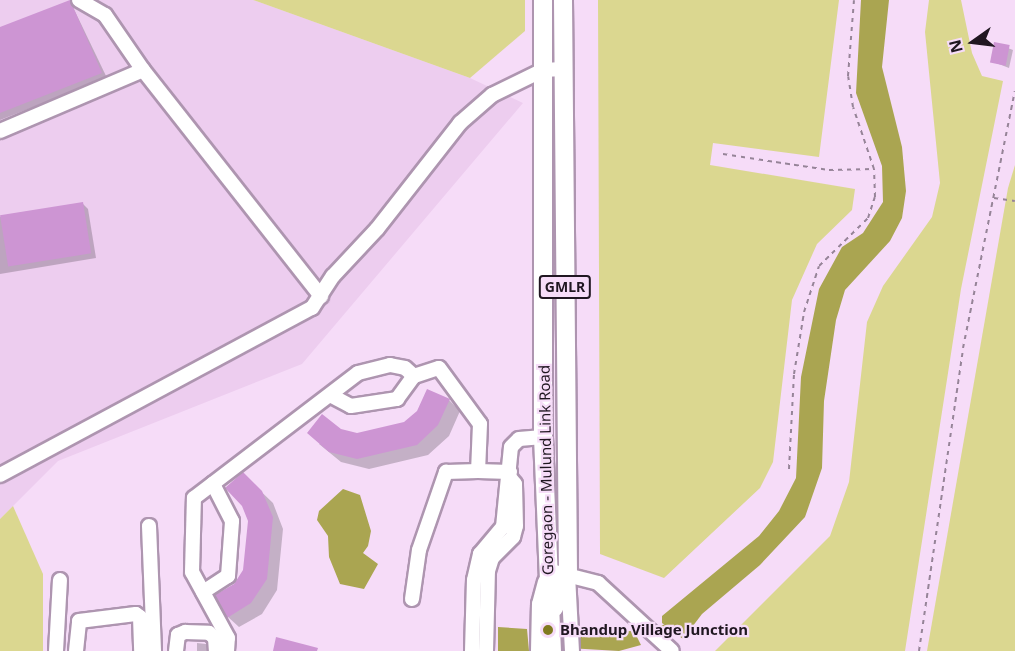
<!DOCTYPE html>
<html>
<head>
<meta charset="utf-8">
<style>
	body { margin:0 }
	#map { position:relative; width:1015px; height:651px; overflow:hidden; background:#f6dcf8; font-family:"Noto Sans",sans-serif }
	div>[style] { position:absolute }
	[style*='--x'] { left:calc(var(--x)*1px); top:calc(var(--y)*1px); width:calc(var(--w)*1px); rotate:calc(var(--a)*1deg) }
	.built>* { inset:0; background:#edcdef }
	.green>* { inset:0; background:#dbd790 }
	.water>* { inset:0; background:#aaa551 }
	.shadow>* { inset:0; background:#0003 }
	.stream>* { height:4px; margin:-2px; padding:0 2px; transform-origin:2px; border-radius:2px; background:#aaa551 }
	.building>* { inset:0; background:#cd95d3; transform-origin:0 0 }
	.path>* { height:2px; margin-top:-1px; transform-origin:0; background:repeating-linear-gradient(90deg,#968498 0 4.5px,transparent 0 9px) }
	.roads { filter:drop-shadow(2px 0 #ae95b0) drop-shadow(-2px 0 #ae95b0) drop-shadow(0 2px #ae95b0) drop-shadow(0 -2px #ae95b0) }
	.minor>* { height:14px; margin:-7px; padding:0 7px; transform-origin:7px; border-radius:7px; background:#fff }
	.major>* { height:18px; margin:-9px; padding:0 9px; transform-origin:9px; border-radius:9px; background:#fff }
	.dots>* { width:16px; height:16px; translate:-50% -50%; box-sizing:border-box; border:3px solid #f6dcf8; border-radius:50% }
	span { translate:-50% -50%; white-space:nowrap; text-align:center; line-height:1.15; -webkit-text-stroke:4.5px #f6dcf8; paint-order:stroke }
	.shield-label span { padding:2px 4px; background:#f6dcf8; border:2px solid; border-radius:4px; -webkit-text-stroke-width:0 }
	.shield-label { font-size:14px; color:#201721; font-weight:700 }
	.street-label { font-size:15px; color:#201721 }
	.poi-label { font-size:15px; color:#201721; font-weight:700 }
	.left { translate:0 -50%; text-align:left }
	.north { position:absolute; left:943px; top:12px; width:60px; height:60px; -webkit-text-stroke:4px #f6dcf8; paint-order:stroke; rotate:256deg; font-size:16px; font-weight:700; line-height:24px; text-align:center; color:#201721 }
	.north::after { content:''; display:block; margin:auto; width:21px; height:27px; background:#201721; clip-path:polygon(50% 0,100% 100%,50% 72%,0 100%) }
</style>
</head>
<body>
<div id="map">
	<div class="built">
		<div style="clip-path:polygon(0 0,253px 0,470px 78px,523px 103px,302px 364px,58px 461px,0 519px)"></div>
	</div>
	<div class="green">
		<div style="clip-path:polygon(253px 0,525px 0,525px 31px,470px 78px)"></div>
		<div style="clip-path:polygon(598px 0,839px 0,819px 157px,713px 143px,710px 165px,855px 189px,852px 210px,817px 244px,792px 300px,773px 462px,760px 488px,664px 578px,600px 554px)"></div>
		<div style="clip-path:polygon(929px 0,961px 0,972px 53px,982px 76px,1003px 81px,961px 289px,905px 651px,715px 651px,830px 536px,849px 482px,867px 322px,883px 286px,932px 217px,940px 183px,925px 32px)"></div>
		<div style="clip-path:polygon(1015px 165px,1015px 651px,927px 651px,1008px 188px)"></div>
		<div style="clip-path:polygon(13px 506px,43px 574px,43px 651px,0 651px,0 519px)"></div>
	</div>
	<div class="water">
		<div style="clip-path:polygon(861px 0,889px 0,882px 67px,902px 147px,906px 191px,902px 218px,890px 241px,845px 290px,836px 320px,824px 401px,822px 468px,805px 517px,760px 565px,702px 614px,683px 639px,662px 623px,662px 616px,759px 536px,779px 511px,796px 478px,801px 377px,819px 289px,842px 247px,863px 233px,883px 202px,882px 166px,856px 93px)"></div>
		<div style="clip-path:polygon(343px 489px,360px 495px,371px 531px,368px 546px,363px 553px,378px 564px,364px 589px,340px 584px,329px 557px,328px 536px,317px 520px,319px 511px)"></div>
		<div style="clip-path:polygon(498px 627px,527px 629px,529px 651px,498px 651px)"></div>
		<div style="clip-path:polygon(634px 631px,641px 645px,619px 651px,568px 648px,569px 632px)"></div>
	</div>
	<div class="shadow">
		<div style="clip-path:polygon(70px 1px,107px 78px,0 120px,0 29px)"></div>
		<div style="clip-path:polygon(995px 43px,1013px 50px,1009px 68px,991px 61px)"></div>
		<div style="clip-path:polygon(82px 203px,88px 209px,96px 258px,0 274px,0 217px)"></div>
		<div style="clip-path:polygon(449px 400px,460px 411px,449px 436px,428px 455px,369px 469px,341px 462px,319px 444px,341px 431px,357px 434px,405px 423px)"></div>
		<div style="clip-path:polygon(243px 474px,273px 503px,283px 529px,277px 590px,262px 614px,239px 627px,228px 617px,235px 585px,244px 570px,249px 521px)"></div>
		<div style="clip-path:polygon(197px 643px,206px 644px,212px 651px,197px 651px)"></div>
	</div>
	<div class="stream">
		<div style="--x:654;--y:630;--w:16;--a:-18"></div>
	</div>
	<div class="building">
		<div style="clip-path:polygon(70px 0,102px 73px,0 113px,0 27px)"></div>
		<div style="left:994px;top:42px;width:16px;height:21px;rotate:11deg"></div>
		<div style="left:83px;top:202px;width:52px;height:84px;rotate:81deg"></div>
		<div style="clip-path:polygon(427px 389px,450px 399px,438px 425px,417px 445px,357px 459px,329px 452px,307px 433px,322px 414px,341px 429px,357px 433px,404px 422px,417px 411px)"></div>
		<div style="clip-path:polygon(243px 472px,262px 491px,273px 517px,267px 579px,251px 603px,227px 618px,215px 595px,234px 584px,243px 570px,248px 521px,242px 506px,225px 488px)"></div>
		<div style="clip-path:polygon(276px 637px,318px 648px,317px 651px,273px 651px)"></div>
	</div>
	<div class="path">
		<div style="--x:723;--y:154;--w:107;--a:8.6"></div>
		<div style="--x:829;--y:170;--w:45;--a:-1.3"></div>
		<div style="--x:994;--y:198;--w:21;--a:8"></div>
		<div style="--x:789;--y:469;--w:95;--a:-87"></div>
		<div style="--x:794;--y:374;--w:63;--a:-80.8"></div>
		<div style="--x:804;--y:312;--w:48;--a:-71.9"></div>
		<div style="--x:819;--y:266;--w:69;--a:-44.4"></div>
		<div style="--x:868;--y:218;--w:22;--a:-72"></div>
		<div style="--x:875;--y:197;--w:28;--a:-92"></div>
		<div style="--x:874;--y:169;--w:65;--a:-108.7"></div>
		<div style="--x:853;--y:107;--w:31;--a:-99"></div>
		<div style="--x:848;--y:76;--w:76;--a:-85.5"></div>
		<div style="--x:919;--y:651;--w:306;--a:-81.7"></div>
		<div style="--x:963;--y:348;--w:262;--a:-78.6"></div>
	</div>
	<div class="roads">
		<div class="minor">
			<div style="--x:79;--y:0;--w:30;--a:30"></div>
			<div style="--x:105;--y:15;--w:67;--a:55.4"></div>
			<div style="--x:143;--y:70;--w:288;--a:51.8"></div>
			<div style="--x:0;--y:131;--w:155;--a:-23.1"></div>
			<div style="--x:332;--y:396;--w:21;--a:28"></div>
			<div style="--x:351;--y:406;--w:47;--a:-8.7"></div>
			<div style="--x:397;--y:399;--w:29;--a:-54"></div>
			<div style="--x:414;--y:376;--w:26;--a:-18"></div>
			<div style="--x:439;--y:368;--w:69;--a:53.8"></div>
			<div style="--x:480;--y:424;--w:47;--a:92.4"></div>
			<div style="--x:478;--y:471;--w:32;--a:2"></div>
			<div style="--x:0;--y:475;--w:354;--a:-28.2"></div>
			<div style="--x:312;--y:308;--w:38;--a:-57"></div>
			<div style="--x:333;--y:276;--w:64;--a:-46.9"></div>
			<div style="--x:377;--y:229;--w:135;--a:-51.9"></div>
			<div style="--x:460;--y:123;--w:43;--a:-41.2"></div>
			<div style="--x:492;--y:95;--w:57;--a:-26.1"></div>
			<div style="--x:543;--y:70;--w:20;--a:-3"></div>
			<div style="--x:149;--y:526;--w:125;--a:87.7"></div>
			<div style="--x:547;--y:570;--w:53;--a:14.3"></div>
			<div style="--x:598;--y:583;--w:100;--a:42.6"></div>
			<div style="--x:568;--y:575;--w:76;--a:87"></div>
			<div style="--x:203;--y:592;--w:30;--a:-33"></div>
			<div style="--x:228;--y:576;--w:55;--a:-85.8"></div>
			<div style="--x:232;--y:521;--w:42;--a:-117.2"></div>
			<div style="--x:412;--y:599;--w:49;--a:-81.9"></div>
			<div style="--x:419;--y:550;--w:83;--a:-70.9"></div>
			<div style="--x:446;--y:472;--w:32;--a:-2"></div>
			<div style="--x:56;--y:651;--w:71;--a:-86.8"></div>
			<div style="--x:76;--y:651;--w:30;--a:-84"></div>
			<div style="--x:79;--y:621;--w:57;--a:-7"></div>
			<div style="--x:136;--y:614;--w:5;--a:37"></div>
			<div style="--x:140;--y:617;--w:34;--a:88"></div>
			<div style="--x:176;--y:651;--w:16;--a:-83"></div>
			<div style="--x:178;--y:635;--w:8;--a:-23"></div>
			<div style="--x:185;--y:632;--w:24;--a:2"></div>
			<div style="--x:209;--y:633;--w:8;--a:40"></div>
			<div style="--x:215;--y:638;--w:13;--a:86"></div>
			<div style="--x:227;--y:651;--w:13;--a:-86"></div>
			<div style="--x:228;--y:638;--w:75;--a:-118.6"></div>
			<div style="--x:192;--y:572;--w:74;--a:-88.5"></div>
			<div style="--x:194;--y:498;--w:206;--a:-37.3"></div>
			<div style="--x:358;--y:373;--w:33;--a:-14"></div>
			<div style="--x:390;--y:365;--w:15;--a:11"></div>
			<div style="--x:405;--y:368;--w:12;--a:42"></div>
			<div style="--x:472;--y:651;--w:71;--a:-88.4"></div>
			<div style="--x:474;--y:580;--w:27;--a:-77"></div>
			<div style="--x:480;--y:554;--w:35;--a:-50"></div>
			<div style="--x:503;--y:527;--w:80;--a:-84.3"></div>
			<div style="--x:511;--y:447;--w:11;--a:-45"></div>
			<div style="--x:519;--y:439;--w:24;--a:-5"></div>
			<div style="--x:486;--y:651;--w:80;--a:-88.6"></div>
			<div style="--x:488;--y:571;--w:14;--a:-73"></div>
			<div style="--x:492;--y:558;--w:30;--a:-45"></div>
			<div style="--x:513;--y:537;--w:11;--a:-75"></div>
			<div style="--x:516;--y:526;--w:42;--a:-91.4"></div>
			<div style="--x:515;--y:484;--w:8;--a:-130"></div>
			<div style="--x:538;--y:651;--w:47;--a:-88.8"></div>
			<div style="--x:539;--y:604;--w:23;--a:-75"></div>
		</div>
		<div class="major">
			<div style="--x:543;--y:0;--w:437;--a:90"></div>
			<div style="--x:543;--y:437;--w:214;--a:87.6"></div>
			<div style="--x:554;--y:608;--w:37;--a:-68"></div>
			<div style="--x:568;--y:574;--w:574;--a:-90.5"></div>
		</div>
	</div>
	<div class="dots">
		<div style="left:548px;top:630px;background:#807a20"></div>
	</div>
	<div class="shield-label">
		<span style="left:565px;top:287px">GMLR</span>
	</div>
	<div class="street-label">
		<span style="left:546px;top:470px;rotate:-91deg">Goregaon - Mulund Link Road</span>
	</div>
	<div class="poi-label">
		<span class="left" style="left:560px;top:630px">Bhandup Village Junction</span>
	</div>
	<div class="north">N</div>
</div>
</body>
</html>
